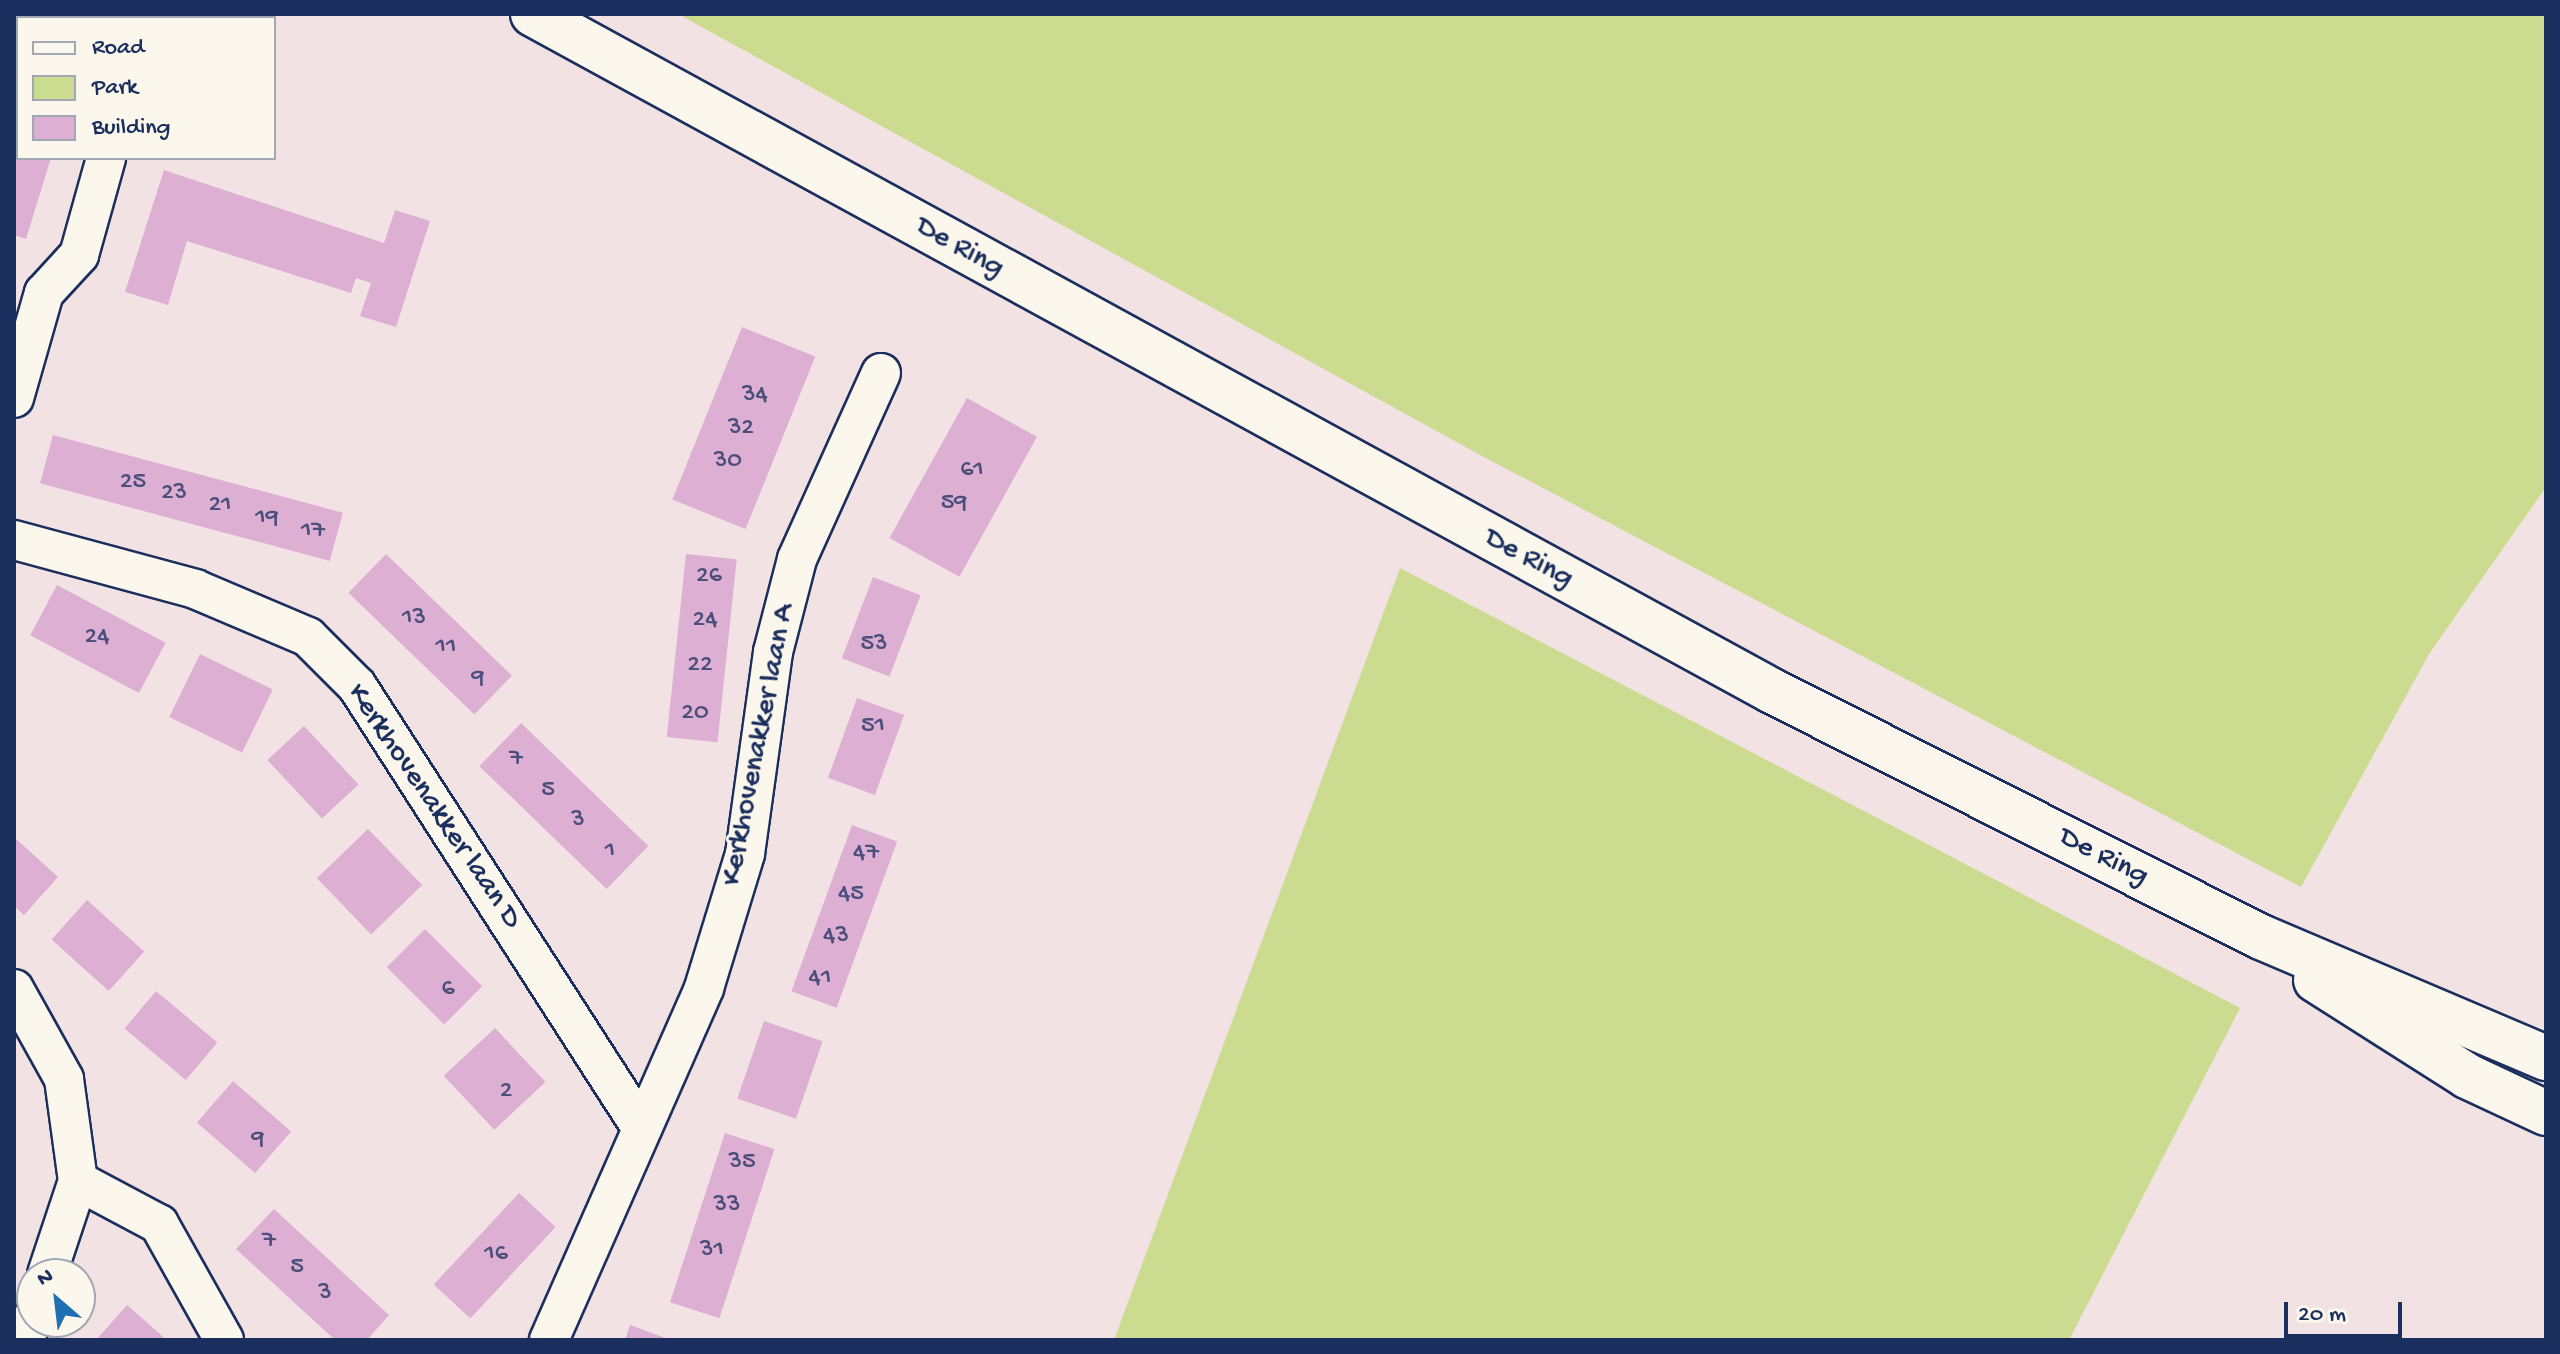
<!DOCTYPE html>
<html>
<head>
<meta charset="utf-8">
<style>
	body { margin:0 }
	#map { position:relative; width:2560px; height:1354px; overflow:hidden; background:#f2e2e4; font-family:"Gochi Hand",sans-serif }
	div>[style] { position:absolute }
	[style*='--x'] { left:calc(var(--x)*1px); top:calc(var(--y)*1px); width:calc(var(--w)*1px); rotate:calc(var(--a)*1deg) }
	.green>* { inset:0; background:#cbdc90 }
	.building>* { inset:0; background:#ddb0d3; transform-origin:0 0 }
	.path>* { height:5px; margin-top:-2.5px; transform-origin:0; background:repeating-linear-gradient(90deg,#1b2f5e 0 8px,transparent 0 14px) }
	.roads { filter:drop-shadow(2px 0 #1b2f5e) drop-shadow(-2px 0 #1b2f5e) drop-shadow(0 2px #1b2f5e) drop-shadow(0 -2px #1b2f5e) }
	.street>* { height:38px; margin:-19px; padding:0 19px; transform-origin:19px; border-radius:19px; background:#fbf7ec }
	.secondary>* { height:44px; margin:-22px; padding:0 22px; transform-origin:22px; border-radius:22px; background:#fbf7ec }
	span { translate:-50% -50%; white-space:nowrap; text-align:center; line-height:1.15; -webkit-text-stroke:6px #fbf7ec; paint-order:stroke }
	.number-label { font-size:26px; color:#4c4f7b }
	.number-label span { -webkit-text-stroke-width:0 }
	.street-label { font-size:30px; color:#1b2f5e }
	.frame { position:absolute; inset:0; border:16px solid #1b2f5e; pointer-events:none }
	.legend { position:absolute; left:16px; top:16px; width:260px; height:144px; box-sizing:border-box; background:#fbf7ec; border:2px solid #a1a7b3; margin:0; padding:10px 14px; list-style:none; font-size:24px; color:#1b2f5e }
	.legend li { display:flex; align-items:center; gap:16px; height:40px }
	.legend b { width:40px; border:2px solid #a1a7b3 }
	.north { position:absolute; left:16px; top:1258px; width:80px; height:80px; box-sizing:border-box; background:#fbf7ec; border:2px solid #a1a7b3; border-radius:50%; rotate:332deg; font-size:22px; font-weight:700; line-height:32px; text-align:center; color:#1b2f5e }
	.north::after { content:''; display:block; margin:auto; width:28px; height:36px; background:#1f6fb2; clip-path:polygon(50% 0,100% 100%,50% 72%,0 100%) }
	.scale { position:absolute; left:2284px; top:1302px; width:118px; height:36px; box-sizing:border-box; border:4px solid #1b2f5e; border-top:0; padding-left:10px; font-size:24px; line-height:28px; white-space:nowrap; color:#1b2f5e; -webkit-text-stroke:6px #fbf7ec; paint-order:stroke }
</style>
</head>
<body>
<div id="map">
	<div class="green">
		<div style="clip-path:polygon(678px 14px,2546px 14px,2546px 487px,2429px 654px,2301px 887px,1482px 456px)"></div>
		<div style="clip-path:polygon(1400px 568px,2240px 1008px,2069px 1340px,1114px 1340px)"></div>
	</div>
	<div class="building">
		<div style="clip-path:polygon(14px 121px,18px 158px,51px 158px,26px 239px,14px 235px)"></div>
		<div style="clip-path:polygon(164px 170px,384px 243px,395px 210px,430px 221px,396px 327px,360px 316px,371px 283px,356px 278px,351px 293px,187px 241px,168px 305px,125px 292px)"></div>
		<div style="left:742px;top:327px;width:79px;height:186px;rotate:22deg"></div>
		<div style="left:967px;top:398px;width:80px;height:160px;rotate:29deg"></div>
		<div style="left:53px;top:435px;width:300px;height:50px;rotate:15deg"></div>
		<div style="left:386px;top:554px;width:175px;height:54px;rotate:44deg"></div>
		<div style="left:686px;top:554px;width:51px;height:184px;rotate:6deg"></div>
		<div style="left:873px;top:577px;width:51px;height:87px;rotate:21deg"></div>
		<div style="left:57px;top:585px;width:123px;height:57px;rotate:28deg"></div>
		<div style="left:200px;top:654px;width:81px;height:70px;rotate:26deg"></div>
		<div style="left:857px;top:698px;width:50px;height:85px;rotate:20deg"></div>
		<div style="left:521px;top:723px;width:177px;height:60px;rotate:44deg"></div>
		<div style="left:304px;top:726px;width:80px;height:50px;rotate:47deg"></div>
		<div style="left:852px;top:825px;width:48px;height:177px;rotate:20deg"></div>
		<div style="left:368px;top:829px;width:78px;height:71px;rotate:46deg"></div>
		<div style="clip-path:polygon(14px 837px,58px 877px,24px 915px,14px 906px)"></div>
		<div style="left:87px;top:900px;width:77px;height:53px;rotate:42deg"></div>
		<div style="left:425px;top:929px;width:81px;height:54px;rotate:45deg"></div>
		<div style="left:156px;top:991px;width:80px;height:49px;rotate:40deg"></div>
		<div style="left:764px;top:1021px;width:62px;height:82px;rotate:19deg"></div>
		<div style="left:495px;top:1028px;width:74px;height:70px;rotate:47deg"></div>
		<div style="left:233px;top:1081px;width:77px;height:55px;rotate:41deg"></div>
		<div style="left:725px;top:1133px;width:52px;height:178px;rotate:18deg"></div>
		<div style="left:519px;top:1193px;width:50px;height:125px;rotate:43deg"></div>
		<div style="clip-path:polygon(274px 1209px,389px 1315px,367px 1340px,335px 1340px,236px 1249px)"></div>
		<div style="clip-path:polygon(127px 1305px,159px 1333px,166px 1340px,96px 1340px)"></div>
		<div style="clip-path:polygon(630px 1325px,671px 1340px,625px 1340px)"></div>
	</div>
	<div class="path">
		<div style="--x:139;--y:18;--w:4;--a:-76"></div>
	</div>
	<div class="roads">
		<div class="street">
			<div style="--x:14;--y:398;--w:109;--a:-74.1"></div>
			<div style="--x:44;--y:293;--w:52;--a:-47.4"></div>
			<div style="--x:79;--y:255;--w:101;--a:-74.4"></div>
			<div style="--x:14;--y:540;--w:188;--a:15.1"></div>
			<div style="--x:195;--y:589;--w:123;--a:23"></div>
			<div style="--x:308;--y:637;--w:69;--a:45"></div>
			<div style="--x:357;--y:686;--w:521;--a:57.23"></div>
			<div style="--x:14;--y:989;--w:103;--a:60.9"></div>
			<div style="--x:64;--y:1079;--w:103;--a:82.2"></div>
			<div style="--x:78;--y:1181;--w:92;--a:28"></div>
			<div style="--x:159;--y:1224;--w:133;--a:60.7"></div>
			<div style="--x:47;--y:1274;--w:98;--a:-71.6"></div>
			<div style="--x:25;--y:1340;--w:23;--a:-72"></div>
			<div style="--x:549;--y:1340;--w:385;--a:-66.2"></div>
			<div style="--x:704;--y:988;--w:140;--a:-73"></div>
			<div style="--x:745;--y:854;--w:204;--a:-82.1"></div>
			<div style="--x:773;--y:652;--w:96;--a:-75.5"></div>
			<div style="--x:797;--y:559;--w:204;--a:-65.7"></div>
		</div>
		<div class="secondary">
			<div style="--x:533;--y:14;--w:1412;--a:28.65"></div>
			<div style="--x:1772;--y:691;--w:547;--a:26.71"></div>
			<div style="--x:2261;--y:937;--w:310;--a:23"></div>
			<div style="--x:2316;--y:980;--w:179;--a:32.4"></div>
			<div style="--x:2467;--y:1076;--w:87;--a:25.1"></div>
		</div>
	</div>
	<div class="number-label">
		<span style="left:755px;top:396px">34</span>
		<span style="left:741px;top:429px">32</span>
		<span style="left:728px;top:462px">30</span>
		<span style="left:972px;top:471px">61</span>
		<span style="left:133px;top:483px">25</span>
		<span style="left:174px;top:494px">23</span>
		<span style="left:954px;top:504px">59</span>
		<span style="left:220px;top:506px">21</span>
		<span style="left:267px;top:519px">19</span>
		<span style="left:313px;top:532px">17</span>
		<span style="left:709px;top:577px">26</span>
		<span style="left:414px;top:619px">13</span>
		<span style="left:705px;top:621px">24</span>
		<span style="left:97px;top:638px">24</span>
		<span style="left:874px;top:645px">53</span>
		<span style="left:446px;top:648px">11</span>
		<span style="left:700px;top:666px">22</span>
		<span style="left:478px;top:679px">9</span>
		<span style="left:695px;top:714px">20</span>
		<span style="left:873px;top:727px">51</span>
		<span style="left:516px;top:760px">7</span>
		<span style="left:548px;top:791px">5</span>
		<span style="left:578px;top:821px">3</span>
		<span style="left:610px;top:852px">1</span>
		<span style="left:866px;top:854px">47</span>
		<span style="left:851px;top:895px">45</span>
		<span style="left:836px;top:937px">43</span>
		<span style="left:820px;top:979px">41</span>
		<span style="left:448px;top:990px">6</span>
		<span style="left:506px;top:1092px">2</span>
		<span style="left:258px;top:1140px">9</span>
		<span style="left:742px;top:1163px">35</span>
		<span style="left:727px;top:1206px">33</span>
		<span style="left:269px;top:1242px">7</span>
		<span style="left:712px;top:1251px">31</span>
		<span style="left:496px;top:1255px">16</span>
		<span style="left:297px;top:1268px">5</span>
		<span style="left:325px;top:1294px">3</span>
	</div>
	<div class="street-label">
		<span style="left:959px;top:249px;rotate:29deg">De Ring</span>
		<span style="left:1528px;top:560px;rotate:28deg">De Ring</span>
		<span style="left:760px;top:745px;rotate:-79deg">Kerkhovenakker laan A</span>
		<span style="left:433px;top:807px;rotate:56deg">Kerkhovenakker laan D</span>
		<span style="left:2103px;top:858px;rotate:27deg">De Ring</span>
	</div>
	<div class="frame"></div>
	<ul class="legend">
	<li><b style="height:10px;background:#fbf7ec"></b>Road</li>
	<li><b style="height:22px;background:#cbdc90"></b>Park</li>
	<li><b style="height:22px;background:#ddb0d3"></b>Building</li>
	</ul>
	<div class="north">N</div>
	<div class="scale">20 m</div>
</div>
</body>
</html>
